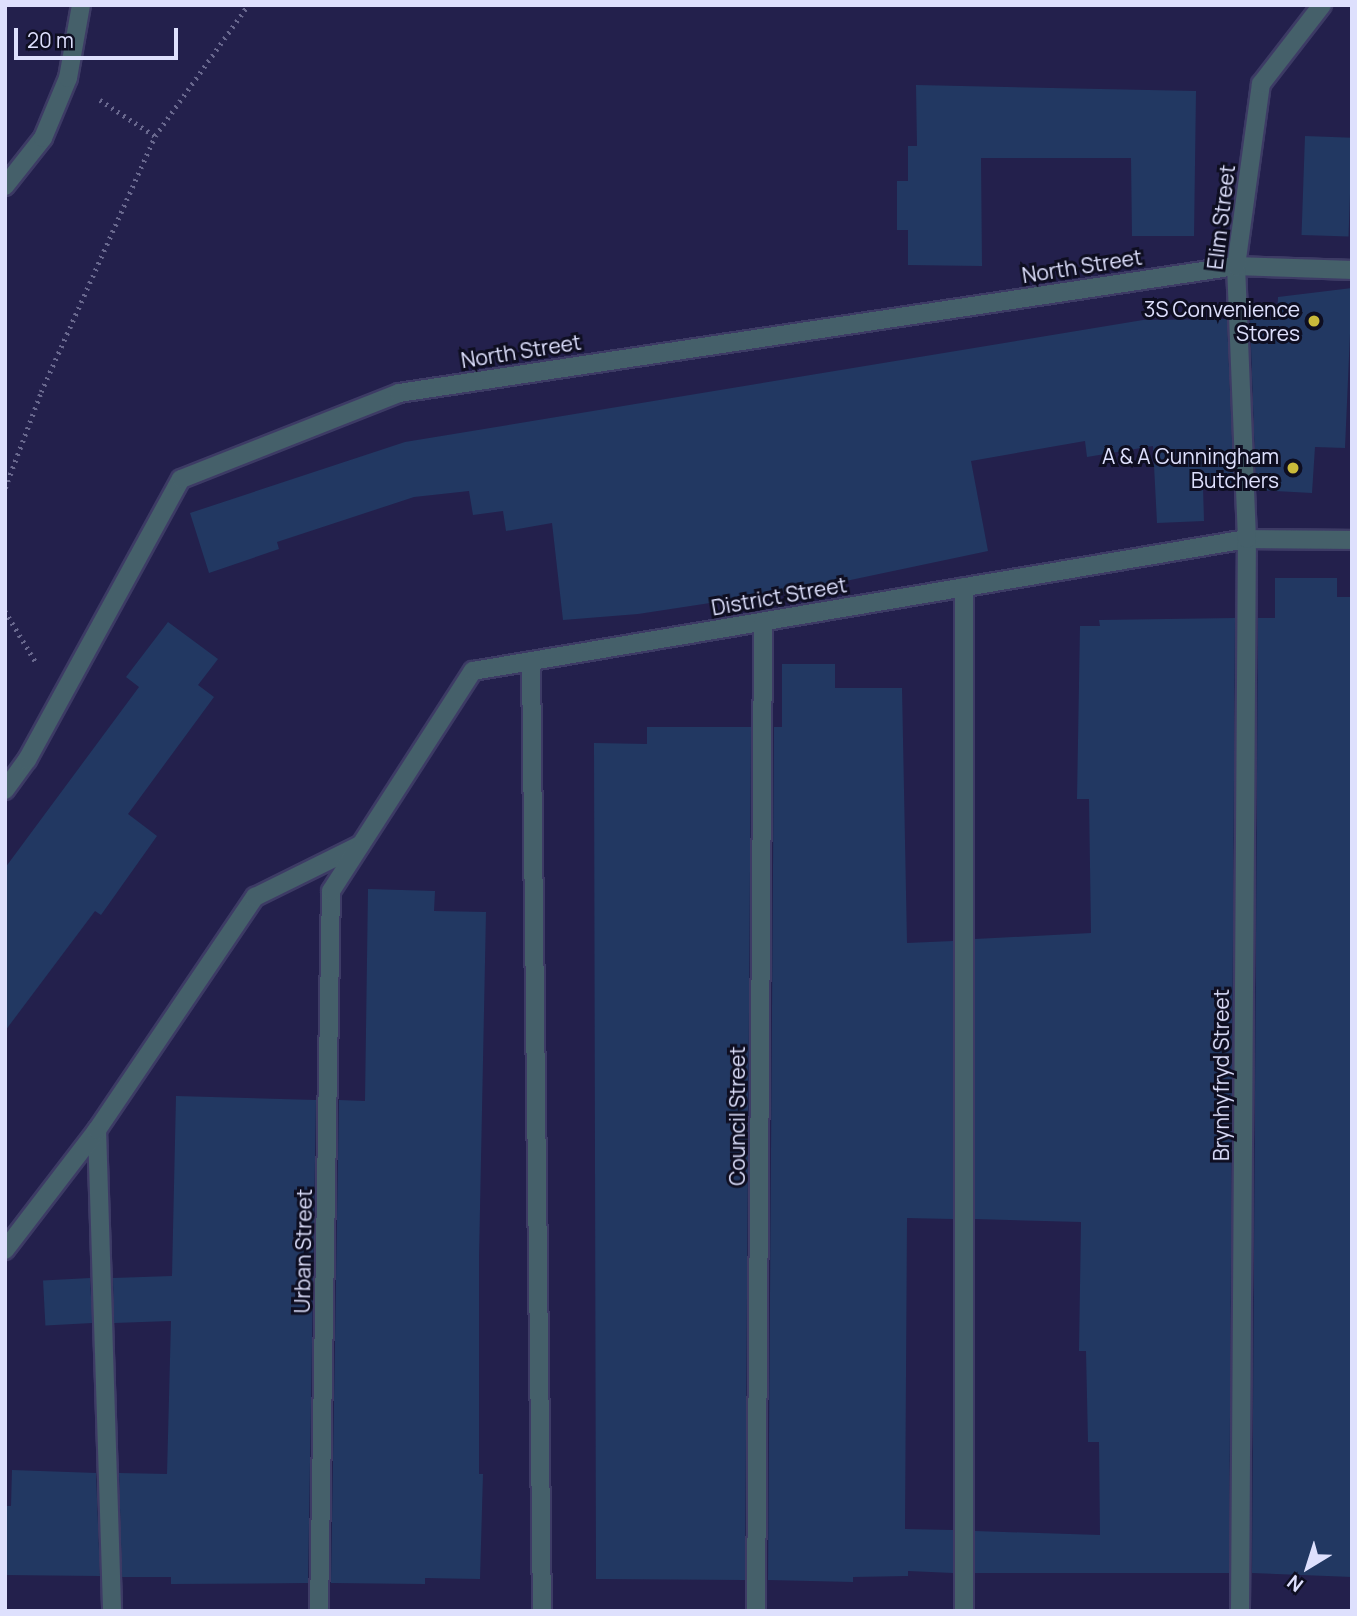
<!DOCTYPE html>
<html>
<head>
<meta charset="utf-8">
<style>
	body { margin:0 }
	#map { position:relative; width:1357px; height:1616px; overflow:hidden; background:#23204c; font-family:Manrope,sans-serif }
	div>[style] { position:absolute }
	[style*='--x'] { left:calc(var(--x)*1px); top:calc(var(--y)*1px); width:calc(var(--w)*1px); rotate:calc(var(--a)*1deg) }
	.building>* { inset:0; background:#223862; transform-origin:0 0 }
	.path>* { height:4.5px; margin-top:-2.25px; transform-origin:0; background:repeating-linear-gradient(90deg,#69688e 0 2px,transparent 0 7px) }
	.roads { filter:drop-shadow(2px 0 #3d3b65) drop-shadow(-2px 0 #3d3b65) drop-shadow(0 2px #3d3b65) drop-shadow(0 -2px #3d3b65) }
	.minor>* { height:18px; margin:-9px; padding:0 9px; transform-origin:9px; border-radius:9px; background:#45606a }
	.dots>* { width:19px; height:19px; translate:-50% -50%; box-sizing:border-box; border:4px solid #0e0e21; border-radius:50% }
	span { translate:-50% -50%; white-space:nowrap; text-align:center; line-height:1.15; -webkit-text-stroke:6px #0e0e21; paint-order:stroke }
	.street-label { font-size:21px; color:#dee0fd }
	.poi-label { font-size:21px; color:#dee0fd }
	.right { translate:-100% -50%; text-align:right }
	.frame { position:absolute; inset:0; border:7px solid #dee0fd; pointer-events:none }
	.north { position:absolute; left:1273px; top:1532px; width:70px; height:70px; -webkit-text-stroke:5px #0e0e21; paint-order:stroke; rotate:218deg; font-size:19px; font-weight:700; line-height:28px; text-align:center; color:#dee0fd }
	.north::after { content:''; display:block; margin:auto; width:24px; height:32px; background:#dee0fd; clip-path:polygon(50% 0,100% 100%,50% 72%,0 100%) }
	.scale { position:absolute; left:14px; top:28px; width:164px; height:32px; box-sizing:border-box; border:4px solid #dee0fd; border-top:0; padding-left:9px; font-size:21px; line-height:24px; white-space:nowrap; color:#dee0fd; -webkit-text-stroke:5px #0e0e21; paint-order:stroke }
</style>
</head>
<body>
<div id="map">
	<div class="building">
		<div style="clip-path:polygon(916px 85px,1196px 91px,1194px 236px,1132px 236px,1131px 158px,981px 158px,982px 266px,908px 265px,908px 230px,897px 230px,897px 181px,908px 181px,908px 146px,917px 146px)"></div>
		<div style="left:1305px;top:136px;width:47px;height:99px;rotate:2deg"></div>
		<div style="clip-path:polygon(1352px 288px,1345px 448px,1315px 447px,1312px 493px,1256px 490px,1250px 318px,1277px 318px,1278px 297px)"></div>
		<div style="clip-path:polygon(1227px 319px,1234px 488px,1203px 487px,1204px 521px,1157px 523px,1153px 446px,1087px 457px,1085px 441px,971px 461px,988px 551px,822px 586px,638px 614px,563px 620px,552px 523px,506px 531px,503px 511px,473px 515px,469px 491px,414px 497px,277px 542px,279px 549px,209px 573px,190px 513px,405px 442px,1143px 320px)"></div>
		<div style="clip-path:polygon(1275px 578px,1337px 578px,1337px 597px,1352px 597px,1352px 1577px,1252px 1573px,1258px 618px,1275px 618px)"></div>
		<div style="clip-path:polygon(1235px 618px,1229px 1573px,975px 1573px,975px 1531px,1100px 1535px,1099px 1442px,1088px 1442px,1086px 1351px,1079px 1351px,1081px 1222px,975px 1219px,975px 939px,1091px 933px,1089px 799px,1077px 799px,1080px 626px,1100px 626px,1099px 620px)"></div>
		<div style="clip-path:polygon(168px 622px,218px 659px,198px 685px,214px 697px,128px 814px,157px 836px,101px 915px,95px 911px,5px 1031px,5px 868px,139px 687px,126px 677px)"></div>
		<div style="clip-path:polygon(782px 664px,835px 664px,835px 688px,902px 688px,907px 943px,953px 941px,953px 1219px,907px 1218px,905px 1529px,953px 1530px,953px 1573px,908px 1571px,908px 1576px,853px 1577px,853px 1582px,768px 1580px,774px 727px,782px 727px)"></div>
		<div style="clip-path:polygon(647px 727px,751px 727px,745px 1580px,596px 1579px,594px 743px,647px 744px)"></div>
		<div style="clip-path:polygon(368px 889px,435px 891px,434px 911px,486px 912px,479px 1258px,479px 1474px,483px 1474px,480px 1579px,425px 1578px,425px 1584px,331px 1583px,339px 1100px,365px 1101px)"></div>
		<div style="clip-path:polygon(176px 1096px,316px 1100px,308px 1583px,171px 1584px,171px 1577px,122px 1577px,119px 1473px,167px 1474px,171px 1321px,114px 1323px,113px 1278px,172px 1276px)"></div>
		<div style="left:90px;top:1278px;width:45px;height:47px;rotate:87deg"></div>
		<div style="clip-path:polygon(12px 1470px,96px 1473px,100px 1576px,5px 1575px,5px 1506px,11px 1506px)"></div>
	</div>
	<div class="path">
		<div style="--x:100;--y:100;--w:66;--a:33.2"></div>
		<div style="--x:5;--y:488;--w:103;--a:-69.4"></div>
		<div style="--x:41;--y:392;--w:280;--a:-66"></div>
		<div style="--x:155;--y:136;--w:161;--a:-54.6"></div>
		<div style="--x:5;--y:611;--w:62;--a:58.9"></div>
	</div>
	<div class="roads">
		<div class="minor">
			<div style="--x:5;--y:186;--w:61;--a:-51.6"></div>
			<div style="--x:43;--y:138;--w:65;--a:-67.4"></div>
			<div style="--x:68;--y:78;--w:74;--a:-79.9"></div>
			<div style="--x:531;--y:661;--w:950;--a:89.34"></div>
			<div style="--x:5;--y:790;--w:37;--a:-54"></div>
			<div style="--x:27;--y:760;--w:320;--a:-61.3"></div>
			<div style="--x:181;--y:479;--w:234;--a:-21.5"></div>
			<div style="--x:399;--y:393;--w:847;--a:-8.63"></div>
			<div style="--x:1236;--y:266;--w:116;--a:2"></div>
			<div style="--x:97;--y:1130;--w:481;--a:88.2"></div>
			<div style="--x:5;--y:1250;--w:151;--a:-52.5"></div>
			<div style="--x:97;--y:1130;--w:282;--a:-55.9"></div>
			<div style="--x:255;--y:897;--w:117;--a:-26.3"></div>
			<div style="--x:319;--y:1611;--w:720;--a:-89.05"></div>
			<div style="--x:331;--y:891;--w:262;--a:-57.2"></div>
			<div style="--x:473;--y:671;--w:785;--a:-9.68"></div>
			<div style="--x:1247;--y:539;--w:105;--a:0.5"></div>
			<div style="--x:756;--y:1611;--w:989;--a:-89.59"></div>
			<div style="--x:964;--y:1611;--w:1024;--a:-90"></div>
			<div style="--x:1240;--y:1611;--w:1072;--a:-89.63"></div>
			<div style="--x:1247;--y:539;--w:273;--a:-92.3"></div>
			<div style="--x:1236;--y:266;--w:184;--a:-82.2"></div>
			<div style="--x:1261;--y:84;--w:100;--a:-52.3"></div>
		</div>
	</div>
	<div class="dots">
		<div style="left:1314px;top:321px;background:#caba3a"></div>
		<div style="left:1293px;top:468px;background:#caba3a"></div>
	</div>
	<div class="street-label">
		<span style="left:1221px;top:217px;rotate:-83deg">Elim Street</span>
		<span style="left:1082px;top:266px;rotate:-9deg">North Street</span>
		<span style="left:521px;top:351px;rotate:-9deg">North Street</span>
		<span style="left:779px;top:596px;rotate:-10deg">District Street</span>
		<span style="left:1221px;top:1075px;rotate:-90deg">Brynhyfryd Street</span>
		<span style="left:737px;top:1116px;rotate:-90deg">Council Street</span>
		<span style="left:303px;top:1251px;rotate:-89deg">Urban Street</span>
	</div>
	<div class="poi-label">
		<span class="right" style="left:1300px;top:321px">3S Convenience<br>Stores</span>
		<span class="right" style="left:1279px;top:468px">A &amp; A Cunningham<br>Butchers</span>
	</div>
	<div class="frame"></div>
	<div class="north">N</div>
	<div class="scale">20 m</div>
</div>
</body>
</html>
